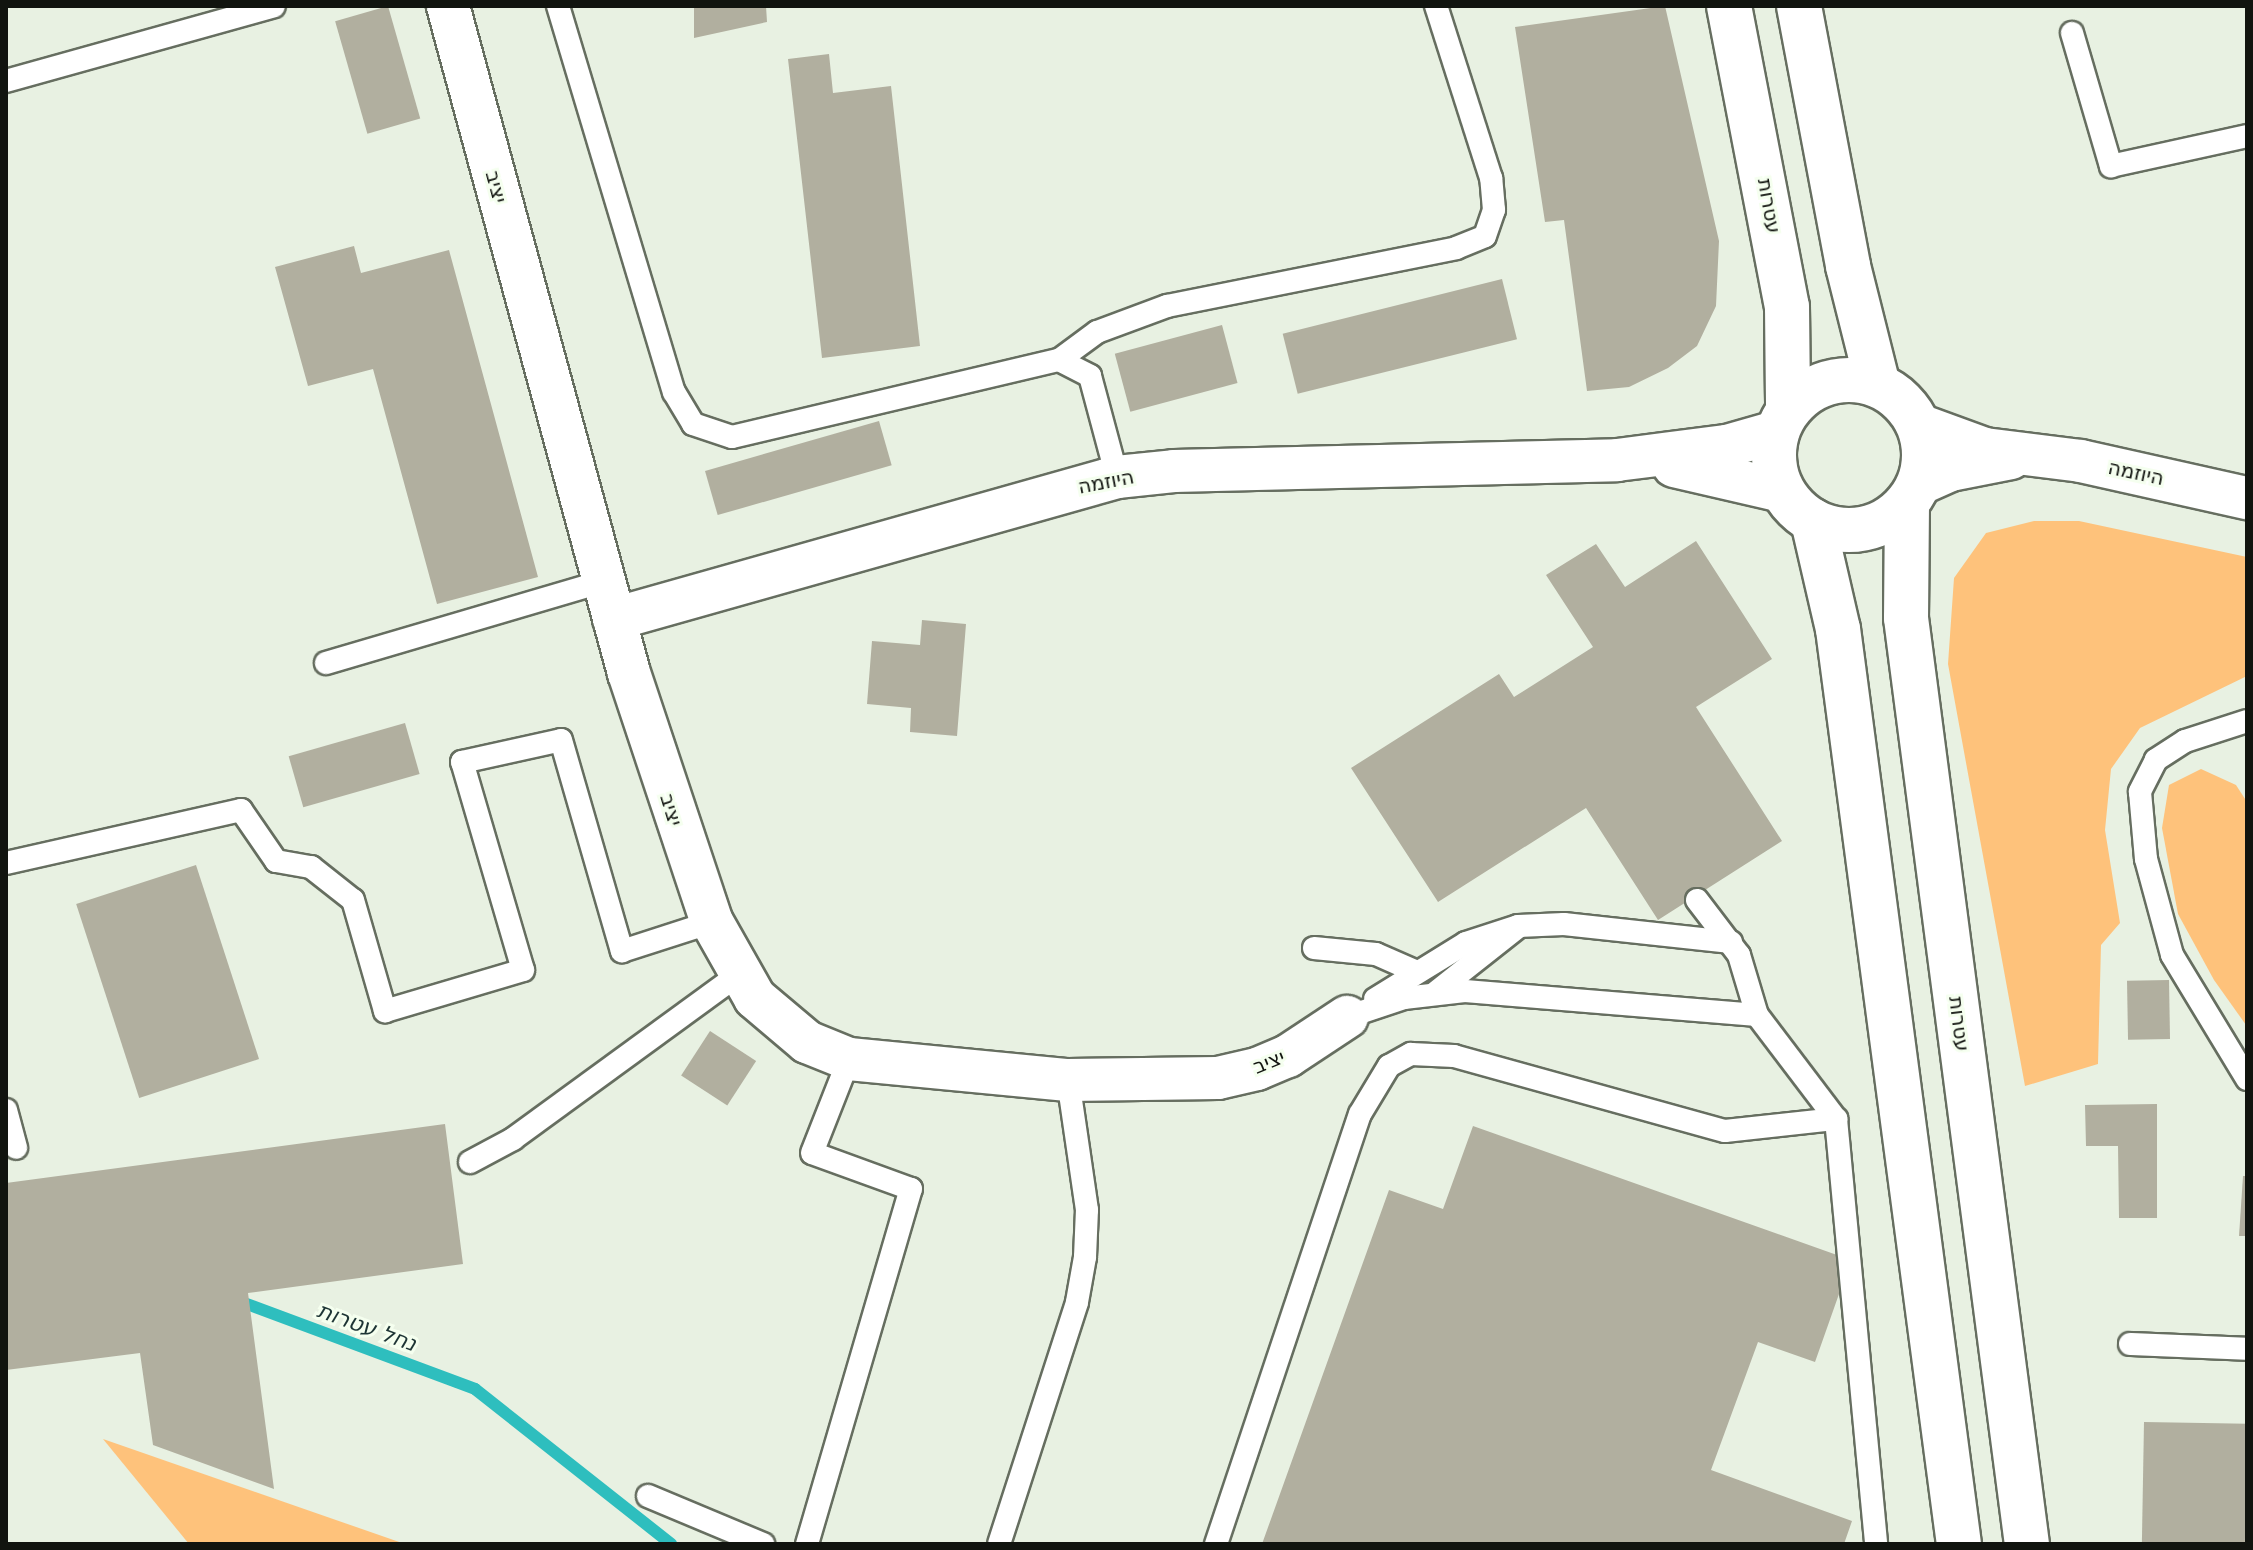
<!DOCTYPE html>
<html>
<head>
<meta charset="utf-8">
<style>
	body { margin:0 }
	#map { position:relative; width:2253px; height:1550px; overflow:hidden; background:#e8f1e2; font-family:"DejaVu Sans","Noto Sans Hebrew",sans-serif }
	div>[style] { position:absolute }
	[style*='--x'] { left:calc(var(--x)*1px); top:calc(var(--y)*1px); width:calc(var(--w)*1px); rotate:calc(var(--a)*1deg) }
	.green>* { inset:0; background:#fec27b }
	.stream>* { height:12px; margin:-6px; padding:0 6px; transform-origin:6px; border-radius:6px; background:#2ebebe }
	.building>* { inset:0; background:#b1af9f; transform-origin:0 0 }
	.roads { filter:drop-shadow(2px 0 #666e60) drop-shadow(-2px 0 #666e60) drop-shadow(0 2px #666e60) drop-shadow(0 -2px #666e60) }
	.service>* { height:22px; margin:-11px; padding:0 11px; transform-origin:11px; border-radius:11px; background:#fff }
	.minor>* { height:42px; margin:-21px; padding:0 21px; transform-origin:21px; border-radius:21px; background:#fff }
	.tertiary>* { height:44px; margin:-22px; padding:0 22px; transform-origin:22px; border-radius:22px; background:#fff }
	.tertiary>.ring { margin:-22px; padding:0; box-sizing:content-box; background:none; border:44px solid #fff; border-radius:50% }
	span { translate:-50% -50%; white-space:nowrap; text-align:center; line-height:1.15; -webkit-text-stroke:6px #f5ffef; paint-order:stroke }
	.street-label { font-size:20px; color:#11140f }
	.water-label { font-size:22px; color:#1d3434; font-style:italic }
	.frame { position:absolute; inset:0; border:8px solid #11140f; pointer-events:none }
</style>
</head>
<body>
<div id="map">
	<div class="green">
		<div style="clip-path:polygon(2034px 521px,2079px 521px,2247px 557px,2247px 676px,2140px 728px,2111px 769px,2105px 830px,2120px 923px,2101px 945px,2098px 1064px,2025px 1086px,1948px 664px,1954px 578px,1986px 533px)"></div>
		<div style="clip-path:polygon(2201px 769px,2236px 785px,2247px 802px,2246px 1025px,2214px 980px,2178px 914px,2162px 828px,2169px 785px)"></div>
		<div style="clip-path:polygon(103px 1439px,405px 1544px,189px 1544px)"></div>
	</div>
	<div class="stream">
		<div style="--x:236;--y:1300;--w:255;--a:20.4"></div>
		<div style="--x:475;--y:1389;--w:250;--a:38.3"></div>
	</div>
	<div class="building">
		<div style="left:388px;top:6px;width:117px;height:55px;rotate:74deg"></div>
		<div style="clip-path:polygon(694px 6px,766px 6px,767px 22px,694px 38px)"></div>
		<div style="clip-path:polygon(1665px 6px,1719px 241px,1716px 306px,1697px 346px,1668px 368px,1629px 387px,1587px 391px,1564px 220px,1545px 222px,1515px 27px)"></div>
		<div style="clip-path:polygon(829px 54px,833px 93px,891px 86px,920px 346px,822px 358px,788px 59px)"></div>
		<div style="clip-path:polygon(354px 246px,361px 273px,449px 250px,538px 577px,437px 604px,373px 369px,308px 386px,275px 267px)"></div>
		<div style="left:1502px;top:279px;width:62px;height:226px;rotate:76deg"></div>
		<div style="left:1222px;top:325px;width:60px;height:111px;rotate:75deg"></div>
		<div style="left:879px;top:421px;width:46px;height:181px;rotate:74deg"></div>
		<div style="clip-path:polygon(1696px 541px,1772px 659px,1696px 707px,1782px 841px,1658px 920px,1586px 808px,1438px 902px,1351px 768px,1499px 674px,1514px 697px,1593px 647px,1546px 575px,1596px 544px,1625px 587px)"></div>
		<div style="clip-path:polygon(922px 620px,966px 624px,957px 736px,910px 732px,911px 708px,867px 704px,872px 641px,920px 645px)"></div>
		<div style="left:405px;top:723px;width:53px;height:121px;rotate:74deg"></div>
		<div style="left:196px;top:865px;width:204px;height:126px;rotate:72deg"></div>
		<div style="left:2169px;top:980px;width:59px;height:42px;rotate:89deg"></div>
		<div style="left:710px;top:1031px;width:55px;height:53px;rotate:33deg"></div>
		<div style="clip-path:polygon(2157px 1104px,2157px 1218px,2119px 1218px,2118px 1146px,2086px 1146px,2085px 1105px)"></div>
		<div style="clip-path:polygon(445px 1124px,463px 1264px,248px 1293px,274px 1489px,153px 1445px,140px 1353px,6px 1370px,6px 1183px)"></div>
		<div style="clip-path:polygon(1473px 1126px,1851px 1260px,1815px 1362px,1758px 1342px,1711px 1470px,1852px 1521px,1844px 1544px,1262px 1544px,1389px 1190px,1443px 1209px)"></div>
		<div style="clip-path:polygon(2243px 1176px,2247px 1176px,2247px 1236px,2239px 1236px)"></div>
		<div style="left:2144px;top:1422px;width:103px;height:122px;rotate:1deg"></div>
	</div>
	<div class="roads">
		<div class="service">
			<div style="--x:558;--y:6;--w:403;--a:73.3"></div>
			<div style="--x:674;--y:392;--w:37;--a:59"></div>
			<div style="--x:693;--y:424;--w:41;--a:18.4"></div>
			<div style="--x:732;--y:437;--w:336;--a:-13.3"></div>
			<div style="--x:1059;--y:360;--w:35;--a:27"></div>
			<div style="--x:1090;--y:376;--w:105;--a:75"></div>
			<div style="--x:2072;--y:33;--w:139;--a:73.7"></div>
			<div style="--x:2111;--y:166;--w:139;--a:-12.4"></div>
			<div style="--x:6;--y:81;--w:278;--a:-15.6"></div>
			<div style="--x:1059;--y:360;--w:47;--a:-36.4"></div>
			<div style="--x:1097;--y:332;--w:75;--a:-20.4"></div>
			<div style="--x:1167;--y:306;--w:295;--a:-11.3"></div>
			<div style="--x:1456;--y:248;--w:31;--a:-22"></div>
			<div style="--x:1485;--y:236;--w:28;--a:-71"></div>
			<div style="--x:1494;--y:210;--w:32;--a:-95"></div>
			<div style="--x:1491;--y:178;--w:181;--a:-107.7"></div>
			<div style="--x:326;--y:663;--w:290;--a:-16.4"></div>
			<div style="--x:2247;--y:721;--w:65;--a:162.1"></div>
			<div style="--x:2185;--y:741;--w:35;--a:147"></div>
			<div style="--x:2156;--y:760;--w:36;--a:117"></div>
			<div style="--x:2140;--y:792;--w:67;--a:84.9"></div>
			<div style="--x:2146;--y:859;--w:99;--a:74.8"></div>
			<div style="--x:2172;--y:955;--w:145;--a:58.8"></div>
			<div style="--x:6;--y:863;--w:241;--a:-12.7"></div>
			<div style="--x:241;--y:810;--w:62;--a:55.5"></div>
			<div style="--x:276;--y:861;--w:36;--a:10"></div>
			<div style="--x:311;--y:867;--w:53;--a:38.2"></div>
			<div style="--x:353;--y:900;--w:116;--a:73.9"></div>
			<div style="--x:385;--y:1011;--w:144;--a:-16.5"></div>
			<div style="--x:523;--y:970;--w:217;--a:-106.3"></div>
			<div style="--x:462;--y:762;--w:101;--a:-12.5"></div>
			<div style="--x:561;--y:740;--w:220;--a:73.9"></div>
			<div style="--x:622;--y:951;--w:95;--a:-17.9"></div>
			<div style="--x:1697;--y:900;--w:69;--a:52.6"></div>
			<div style="--x:1739;--y:955;--w:63;--a:73.3"></div>
			<div style="--x:1757;--y:1015;--w:131;--a:52.8"></div>
			<div style="--x:1836;--y:1119;--w:427;--a:84.6"></div>
			<div style="--x:1314;--y:948;--w:62;--a:5.5"></div>
			<div style="--x:1376;--y:954;--w:45;--a:23.7"></div>
			<div style="--x:1436;--y:992;--w:105;--a:-38.4"></div>
			<div style="--x:1375;--y:999;--w:107;--a:-31.6"></div>
			<div style="--x:1466;--y:943;--w:55;--a:-18.1"></div>
			<div style="--x:1518;--y:926;--w:46;--a:-2.5"></div>
			<div style="--x:1564;--y:924;--w:168;--a:6.2"></div>
			<div style="--x:1347;--y:1017;--w:60;--a:-18.4"></div>
			<div style="--x:1404;--y:998;--w:61;--a:-6.5"></div>
			<div style="--x:1465;--y:991;--w:293;--a:4.7"></div>
			<div style="--x:6;--y:1110;--w:39;--a:75"></div>
			<div style="--x:470;--y:1162;--w:49;--a:-28.1"></div>
			<div style="--x:513;--y:1139;--w:278;--a:-36.1"></div>
			<div style="--x:2130;--y:1344;--w:117;--a:2.4"></div>
			<div style="--x:648;--y:1496;--w:125;--a:22.7"></div>
			<div style="--x:807;--y:1544;--w:370;--a:-73.7"></div>
			<div style="--x:911;--y:1189;--w:105;--a:-160"></div>
			<div style="--x:812;--y:1153;--w:101;--a:-68.5"></div>
			<div style="--x:999;--y:1544;--w:254;--a:-72.1"></div>
			<div style="--x:1077;--y:1302;--w:46;--a:-79.9"></div>
			<div style="--x:1085;--y:1257;--w:47;--a:-87.6"></div>
			<div style="--x:1087;--y:1210;--w:131;--a:-98.3"></div>
			<div style="--x:1216;--y:1544;--w:453;--a:-71.5"></div>
			<div style="--x:1360;--y:1114;--w:56;--a:-58.9"></div>
			<div style="--x:1389;--y:1066;--w:25;--a:-29"></div>
			<div style="--x:1411;--y:1054;--w:43;--a:2.7"></div>
			<div style="--x:1454;--y:1056;--w:281;--a:15.5"></div>
			<div style="--x:1725;--y:1131;--w:112;--a:-6.2"></div>
		</div>
		<div class="minor">
			<div style="--x:448;--y:6;--w:691;--a:74.82"></div>
			<div style="--x:629;--y:673;--w:262;--a:71.6"></div>
			<div style="--x:712;--y:922;--w:87;--a:60.5"></div>
			<div style="--x:755;--y:998;--w:68;--a:40.2"></div>
			<div style="--x:807;--y:1042;--w:45;--a:22"></div>
			<div style="--x:849;--y:1059;--w:220;--a:5.5"></div>
			<div style="--x:1068;--y:1080;--w:150;--a:-0.8"></div>
			<div style="--x:1218;--y:1078;--w:40;--a:-13"></div>
			<div style="--x:1257;--y:1069;--w:34;--a:-23"></div>
			<div style="--x:1288;--y:1056;--w:71;--a:-33.5"></div>
			<div style="--x:1919;--y:425;--w:70;--a:20"></div>
			<div style="--x:1985;--y:449;--w:97;--a:7.1"></div>
			<div style="--x:2081;--y:461;--w:170;--a:12.6"></div>
			<div style="--x:1674;--y:466;--w:111;--a:13"></div>
			<div style="--x:1919;--y:484;--w:35;--a:-24"></div>
			<div style="--x:1951;--y:470;--w:61;--a:-11.3"></div>
			<div style="--x:614;--y:619;--w:523;--a:-15.76"></div>
			<div style="--x:1117;--y:477;--w:57;--a:-6"></div>
			<div style="--x:1174;--y:471;--w:443;--a:-1.4"></div>
			<div style="--x:1617;--y:460;--w:111;--a:-7.3"></div>
			<div style="--x:1727;--y:446;--w:51;--a:-15.9"></div>
		</div>
		<div class="tertiary">
			<div style="--x:1729;--y:6;--w:307;--a:79.1"></div>
			<div style="--x:1787;--y:307;--w:102;--a:89.4"></div>
			<div style="--x:1799;--y:6;--w:265;--a:79.3"></div>
			<div style="--x:1848;--y:266;--w:123;--a:75.9"></div>
			<div class="ring" style="left:1774px;top:380px;width:106px;height:106px"></div>
			<div style="--x:1907;--y:504;--w:114;--a:90.5"></div>
			<div style="--x:1906;--y:618;--w:934;--a:82.56"></div>
			<div style="--x:1813;--y:521;--w:111;--a:77"></div>
			<div style="--x:1838;--y:629;--w:923;--a:82.47"></div>
		</div>
	</div>
	<div class="street-label">
		<span style="left:496px;top:187px;rotate:75deg">יציב</span>
		<span style="left:1769px;top:206px;rotate:80deg">עטרות</span>
		<span style="left:2136px;top:473px;rotate:12deg">היוזמה</span>
		<span style="left:1106px;top:482px;rotate:-11deg">היוזמה</span>
		<span style="left:671px;top:810px;rotate:73deg">יציב</span>
		<span style="left:1959px;top:1024px;rotate:83deg">עטרות</span>
		<span style="left:1269px;top:1062px;rotate:-22deg">יציב</span>
	</div>
	<div class="water-label">
		<span style="left:367px;top:1327px;rotate:20deg">נחל עטרות</span>
	</div>
	<div class="frame"></div>
</div>
</body>
</html>
